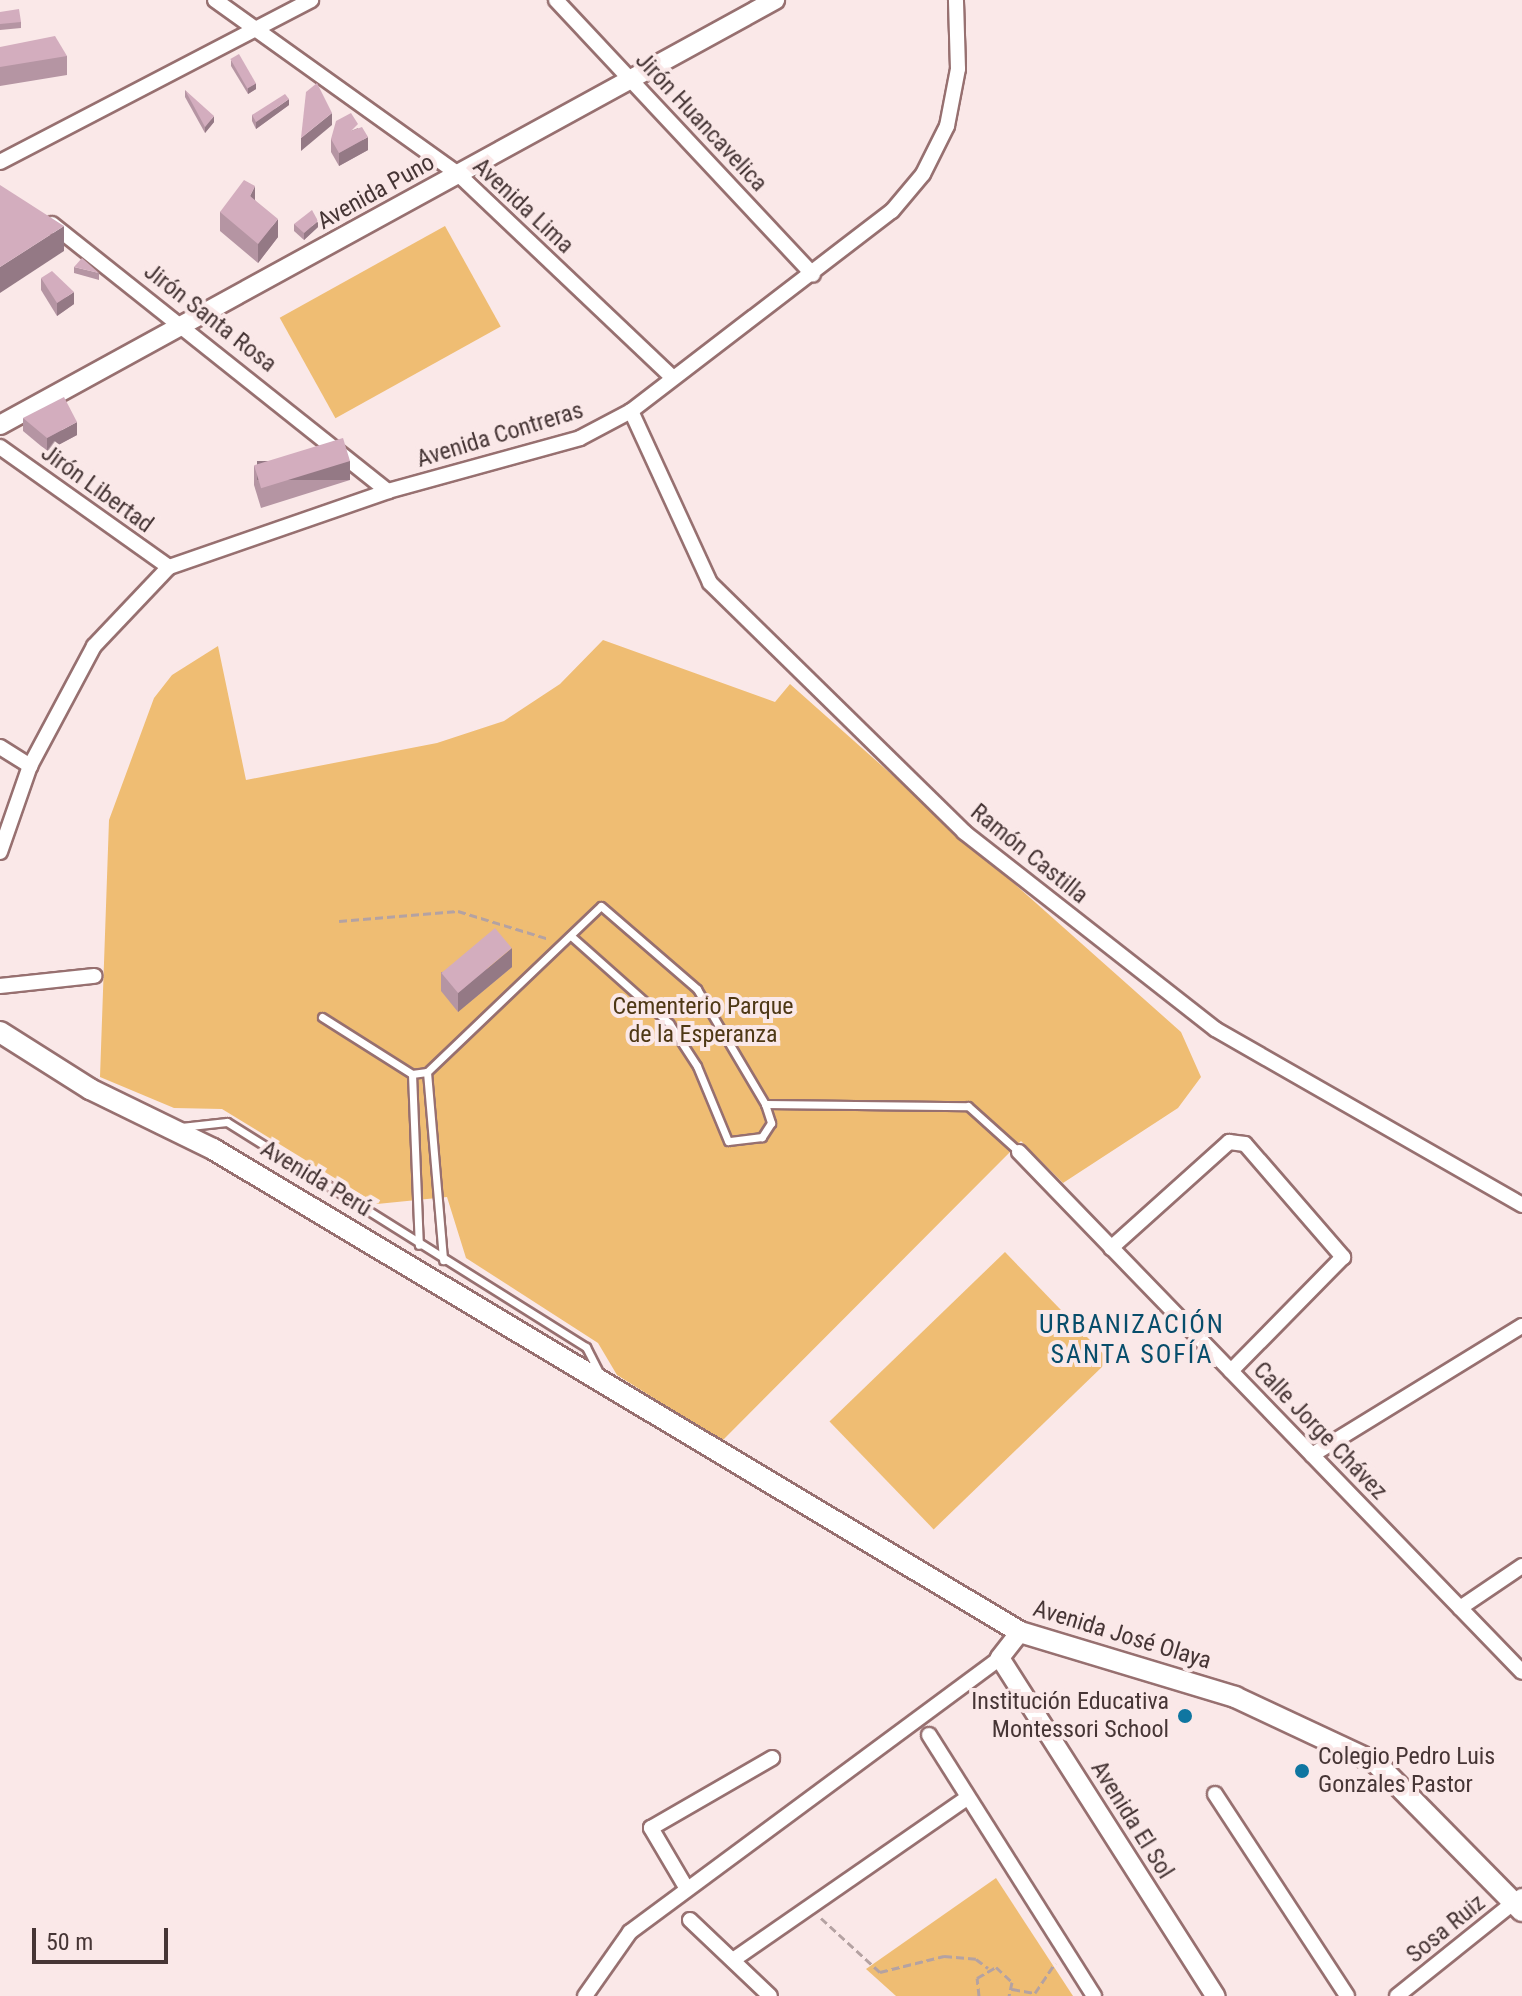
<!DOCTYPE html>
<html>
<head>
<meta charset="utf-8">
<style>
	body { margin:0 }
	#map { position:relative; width:1522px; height:1996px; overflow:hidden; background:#fae8e8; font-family:"Roboto Condensed",sans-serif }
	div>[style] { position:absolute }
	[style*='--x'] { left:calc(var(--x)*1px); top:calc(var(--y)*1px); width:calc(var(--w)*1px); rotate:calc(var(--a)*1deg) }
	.green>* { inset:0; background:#efbd73; transform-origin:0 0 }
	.path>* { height:3px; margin-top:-1.5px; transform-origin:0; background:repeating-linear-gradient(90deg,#b4a2a2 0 8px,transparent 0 12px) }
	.roads { filter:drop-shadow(2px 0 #977070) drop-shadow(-2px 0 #977070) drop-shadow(0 2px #977070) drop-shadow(0 -2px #977070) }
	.service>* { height:7px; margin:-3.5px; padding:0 3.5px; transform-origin:3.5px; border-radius:3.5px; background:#fff }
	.minor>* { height:14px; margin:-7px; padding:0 7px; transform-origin:7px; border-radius:7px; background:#fff }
	.tertiary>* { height:18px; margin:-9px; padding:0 9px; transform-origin:9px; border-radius:9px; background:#fff }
	.secondary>* { height:20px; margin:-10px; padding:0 10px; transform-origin:10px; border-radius:10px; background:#fff }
	.wall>* { inset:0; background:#b595a3 }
	.shaded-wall>* { inset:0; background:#947985; transform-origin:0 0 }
	.building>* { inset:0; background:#d3adbe; transform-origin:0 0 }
	.dots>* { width:22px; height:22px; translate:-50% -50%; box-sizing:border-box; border:4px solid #fae8e8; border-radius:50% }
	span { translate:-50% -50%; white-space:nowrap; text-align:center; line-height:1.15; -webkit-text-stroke:8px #fae8e8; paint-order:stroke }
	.street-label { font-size:24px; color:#463535 }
	.park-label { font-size:24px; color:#4e3815 }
	.poi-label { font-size:24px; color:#463535 }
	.right { translate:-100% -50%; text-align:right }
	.left { translate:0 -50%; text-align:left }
	.neighbourhood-label { font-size:26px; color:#074d6b; letter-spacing:2px }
	.scale { position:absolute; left:32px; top:1928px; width:136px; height:36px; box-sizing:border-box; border:4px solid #463535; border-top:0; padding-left:10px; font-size:24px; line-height:28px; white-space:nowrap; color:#463535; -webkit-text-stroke:6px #fae8e8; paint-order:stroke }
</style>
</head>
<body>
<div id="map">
	<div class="green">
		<div style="left:445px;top:226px;width:115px;height:189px;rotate:61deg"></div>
		<div style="clip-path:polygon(603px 640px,775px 702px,790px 684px,1181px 1032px,1201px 1077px,1178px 1108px,1063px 1183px,1021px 1141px,722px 1441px,617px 1375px,598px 1343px,466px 1258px,447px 1197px,377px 1204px,222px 1109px,174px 1108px,100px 1077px,109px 820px,154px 698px,172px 675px,218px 646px,246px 780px,437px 743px,504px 721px,560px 684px)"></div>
		<div style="left:1005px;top:1252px;width:150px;height:244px;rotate:46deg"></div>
		<div style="clip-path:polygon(996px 1878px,1073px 1996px,896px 1996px,866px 1969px)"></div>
	</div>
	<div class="path">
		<div style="--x:339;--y:921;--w:119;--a:-4.8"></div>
		<div style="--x:458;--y:911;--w:95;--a:17.1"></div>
		<div style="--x:821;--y:1918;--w:80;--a:42.5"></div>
		<div style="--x:880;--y:1972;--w:66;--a:-14"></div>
		<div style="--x:944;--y:1956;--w:32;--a:5"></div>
		<div style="--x:976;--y:1959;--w:15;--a:37"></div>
		<div style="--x:1012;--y:1989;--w:23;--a:10"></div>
		<div style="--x:1035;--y:1993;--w:36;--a:-56"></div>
		<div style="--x:979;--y:1996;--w:18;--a:-96"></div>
		<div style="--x:977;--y:1978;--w:22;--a:-30"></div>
		<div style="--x:996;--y:1967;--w:22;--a:43"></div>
		<div style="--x:1012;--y:1982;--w:14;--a:102"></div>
	</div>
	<div class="roads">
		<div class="service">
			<div style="--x:322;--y:1017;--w:107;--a:32.3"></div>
			<div style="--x:412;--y:1074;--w:15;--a:-8"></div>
			<div style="--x:427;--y:1072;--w:240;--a:-43.7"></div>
			<div style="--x:601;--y:906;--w:127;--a:40.8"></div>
			<div style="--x:697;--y:989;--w:134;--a:59.4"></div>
			<div style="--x:765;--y:1104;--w:20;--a:72"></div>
			<div style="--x:771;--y:1123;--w:17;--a:123"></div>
			<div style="--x:762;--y:1137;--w:34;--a:173"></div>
			<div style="--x:728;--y:1141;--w:81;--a:-112.5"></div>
			<div style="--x:697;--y:1066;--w:51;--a:-123.1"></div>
			<div style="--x:669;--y:1023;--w:130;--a:-138.4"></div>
			<div style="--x:427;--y:1072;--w:189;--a:85.1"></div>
			<div style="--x:412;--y:1074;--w:171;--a:87.7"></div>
			<div style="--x:765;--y:1104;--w:203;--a:0.6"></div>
			<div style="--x:968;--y:1106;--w:69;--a:42"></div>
			<div style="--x:181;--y:1127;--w:46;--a:-6.2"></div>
			<div style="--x:227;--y:1122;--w:424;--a:32.1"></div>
			<div style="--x:586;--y:1347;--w:29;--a:63"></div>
		</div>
		<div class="minor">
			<div style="--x:215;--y:0;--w:299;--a:35.6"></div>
			<div style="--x:458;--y:174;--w:294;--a:43.5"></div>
			<div style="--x:556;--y:0;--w:376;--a:46.9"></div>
			<div style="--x:0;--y:162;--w:351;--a:-27.5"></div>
			<div style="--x:52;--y:224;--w:429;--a:38.5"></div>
			<div style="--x:631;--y:411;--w:189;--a:65.3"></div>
			<div style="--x:710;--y:583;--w:356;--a:44.4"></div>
			<div style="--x:964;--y:832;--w:319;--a:38.1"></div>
			<div style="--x:1215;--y:1029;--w:354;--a:29.8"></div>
			<div style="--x:0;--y:447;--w:207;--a:35.4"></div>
			<div style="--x:0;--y:747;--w:36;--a:32"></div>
			<div style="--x:0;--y:852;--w:91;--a:-70.8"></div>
			<div style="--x:30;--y:766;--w:136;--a:-61.9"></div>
			<div style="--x:94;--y:646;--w:109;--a:-46.5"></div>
			<div style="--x:169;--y:567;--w:232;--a:-19.1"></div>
			<div style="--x:388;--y:491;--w:199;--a:-15.4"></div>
			<div style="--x:580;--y:438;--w:58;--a:-27.9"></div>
			<div style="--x:631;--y:411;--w:329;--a:-37.5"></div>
			<div style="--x:892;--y:211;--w:48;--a:-50"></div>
			<div style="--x:923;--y:174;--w:54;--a:-63.4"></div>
			<div style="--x:947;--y:126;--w:58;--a:-79.1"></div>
			<div style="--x:958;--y:69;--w:69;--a:-91.7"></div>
			<div style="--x:0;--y:986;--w:95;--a:-6.1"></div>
			<div style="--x:1019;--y:1152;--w:723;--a:45.95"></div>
			<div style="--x:1111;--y:1248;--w:159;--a:-41.9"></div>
			<div style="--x:1229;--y:1142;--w:16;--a:7"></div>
			<div style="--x:1245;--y:1144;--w:150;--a:49.1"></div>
			<div style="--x:1343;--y:1257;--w:160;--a:134.5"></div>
			<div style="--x:1312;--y:1455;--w:246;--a:-31.6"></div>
			<div style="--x:1460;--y:1608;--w:75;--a:-34.1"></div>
			<div style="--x:929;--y:1735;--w:309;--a:57.7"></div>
			<div style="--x:1215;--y:1794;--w:241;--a:56.8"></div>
			<div style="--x:687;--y:1889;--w:71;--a:-120.5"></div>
			<div style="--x:651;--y:1828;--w:140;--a:-30"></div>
			<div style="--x:690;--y:1920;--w:110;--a:43.5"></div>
			<div style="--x:733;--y:1960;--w:285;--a:-34.7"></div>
			<div style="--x:585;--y:1996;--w:78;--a:-54.9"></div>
			<div style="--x:630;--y:1932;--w:460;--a:-36.5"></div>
			<div style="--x:1397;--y:1996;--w:160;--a:-38.7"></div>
		</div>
		<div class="tertiary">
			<div style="--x:0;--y:425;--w:884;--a:-28.74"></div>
			<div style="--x:1020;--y:1632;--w:33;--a:128"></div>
			<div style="--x:1000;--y:1658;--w:401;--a:57.5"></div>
		</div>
		<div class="secondary">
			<div style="--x:0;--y:1032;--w:107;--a:32.3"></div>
			<div style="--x:90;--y:1089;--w:137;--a:26"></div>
			<div style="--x:213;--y:1149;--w:940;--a:30.9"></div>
			<div style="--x:1020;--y:1632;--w:225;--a:16.8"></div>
			<div style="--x:1235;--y:1697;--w:156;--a:25.1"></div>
			<div style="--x:1376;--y:1763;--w:208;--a:45.4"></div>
		</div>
	</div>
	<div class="wall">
		<div style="clip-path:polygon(0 12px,21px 22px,21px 28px,0 30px)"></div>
		<div style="clip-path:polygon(0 47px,67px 56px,67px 75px,0 86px)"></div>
		<div style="clip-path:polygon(231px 60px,256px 89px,248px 94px,231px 66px)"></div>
		<div style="clip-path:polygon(185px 90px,214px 122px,205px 133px,185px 97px)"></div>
		<div style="clip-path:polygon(289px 105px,256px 129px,252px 121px,252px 115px)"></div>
		<div style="clip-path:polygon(358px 128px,368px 150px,339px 166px,331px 152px,331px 139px)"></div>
		<div style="clip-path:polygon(255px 200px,278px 237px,258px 263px,220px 231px,220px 212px)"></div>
		<div style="clip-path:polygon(294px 224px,318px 227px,304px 240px,294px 231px)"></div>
		<div style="clip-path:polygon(74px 267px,99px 273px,99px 280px,74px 273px)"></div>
		<div style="clip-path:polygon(41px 278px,74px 304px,57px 316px,41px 290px)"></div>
		<div style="clip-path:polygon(23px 418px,77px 435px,47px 451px,23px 431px)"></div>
		<div style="clip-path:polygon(254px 466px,350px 480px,261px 508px,254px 485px)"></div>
		<div style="clip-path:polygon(512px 967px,458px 1012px,441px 991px,441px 972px)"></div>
	</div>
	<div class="shaded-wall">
		<div style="clip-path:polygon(256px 83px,256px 89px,248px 94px,248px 88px)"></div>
		<div style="clip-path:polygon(289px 99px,289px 105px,256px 129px,256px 122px)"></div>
		<div style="clip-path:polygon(332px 113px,332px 125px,301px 151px,301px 138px)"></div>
		<div style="clip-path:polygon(214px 116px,214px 122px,205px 133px,205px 127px)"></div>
		<div style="clip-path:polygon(368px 137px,368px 150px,339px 166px,339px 153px)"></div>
		<div style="clip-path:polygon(255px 186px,255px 205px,250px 196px)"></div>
		<div style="clip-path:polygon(278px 219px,278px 237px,258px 263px,258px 244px)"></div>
		<div style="clip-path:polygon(318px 221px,318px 227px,304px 240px,304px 233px)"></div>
		<div style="clip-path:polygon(64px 226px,64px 251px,0 293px,0 267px)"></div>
		<div style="clip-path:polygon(74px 292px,74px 304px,57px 316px,57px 303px)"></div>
		<div style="clip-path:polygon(77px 422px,77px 435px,47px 451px,47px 438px)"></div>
		<div style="left:350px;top:461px;width:19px;height:93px;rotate:90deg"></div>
		<div style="clip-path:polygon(512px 948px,512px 967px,458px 1012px,458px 993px)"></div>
	</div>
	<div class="building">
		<div style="clip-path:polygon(19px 9px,21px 22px,0 24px,0 12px)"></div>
		<div style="clip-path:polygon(55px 36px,67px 56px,0 67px,0 47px)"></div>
		<div style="left:239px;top:54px;width:34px;height:10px;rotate:60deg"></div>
		<div style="clip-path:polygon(317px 83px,332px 113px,301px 138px,306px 92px)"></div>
		<div style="clip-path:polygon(185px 90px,214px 116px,205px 127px)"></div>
		<div style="clip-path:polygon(285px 94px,289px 99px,256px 122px,252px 115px)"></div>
		<div style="clip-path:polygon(351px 113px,358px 124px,351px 131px,362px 127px,368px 137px,339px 153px,331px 139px,336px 121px)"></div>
		<div style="clip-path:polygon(244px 180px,255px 186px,250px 196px,278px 219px,258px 244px,220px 212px)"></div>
		<div style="clip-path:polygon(0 185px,64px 226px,0 267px)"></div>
		<div style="clip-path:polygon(312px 210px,318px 221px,304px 233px,294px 224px)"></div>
		<div style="clip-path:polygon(82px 258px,99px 273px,74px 267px)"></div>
		<div style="clip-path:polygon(52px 271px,74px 292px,57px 303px,41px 278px)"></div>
		<div style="clip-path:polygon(64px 397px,77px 422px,47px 438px,23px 418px)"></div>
		<div style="left:343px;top:438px;width:24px;height:93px;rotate:73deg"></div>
		<div style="left:495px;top:928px;width:26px;height:70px;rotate:50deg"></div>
	</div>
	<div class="dots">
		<div style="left:1185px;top:1716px;background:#0f76a1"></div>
		<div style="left:1302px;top:1771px;background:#0f76a1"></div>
	</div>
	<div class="street-label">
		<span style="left:701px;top:122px;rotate:47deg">Jirón Huancavelica</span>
		<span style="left:376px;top:192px;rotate:-29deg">Avenida Puno</span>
		<span style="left:523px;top:206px;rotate:43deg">Avenida Lima</span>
		<span style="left:210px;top:318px;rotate:38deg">Jirón Santa Rosa</span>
		<span style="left:500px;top:435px;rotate:-17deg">Avenida Contreras</span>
		<span style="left:97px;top:489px;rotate:36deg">Jirón Libertad</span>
		<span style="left:1029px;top:854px;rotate:39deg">Ramón Castilla</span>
		<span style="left:316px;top:1179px;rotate:31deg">Avenida Perú</span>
		<span style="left:1320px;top:1431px;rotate:46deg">Calle Jorge Chávez</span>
		<span style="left:1122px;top:1635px;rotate:17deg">Avenida José Olaya</span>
		<span style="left:1132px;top:1820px;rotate:58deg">Avenida El Sol</span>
		<span style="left:1446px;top:1929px;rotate:-39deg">Sosa Ruiz</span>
	</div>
	<div class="park-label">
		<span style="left:703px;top:1021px">Cementerio Parque<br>de la Esperanza</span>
	</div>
	<div class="poi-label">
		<span class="right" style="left:1169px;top:1716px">Institución Educativa<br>Montessori School</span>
		<span class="left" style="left:1318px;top:1771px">Colegio Pedro Luis<br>Gonzales Pastor</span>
	</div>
	<div class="neighbourhood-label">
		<span style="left:1132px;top:1340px">URBANIZACIÓN<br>SANTA SOFÍA</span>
	</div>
	<div class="scale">50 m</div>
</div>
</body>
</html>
